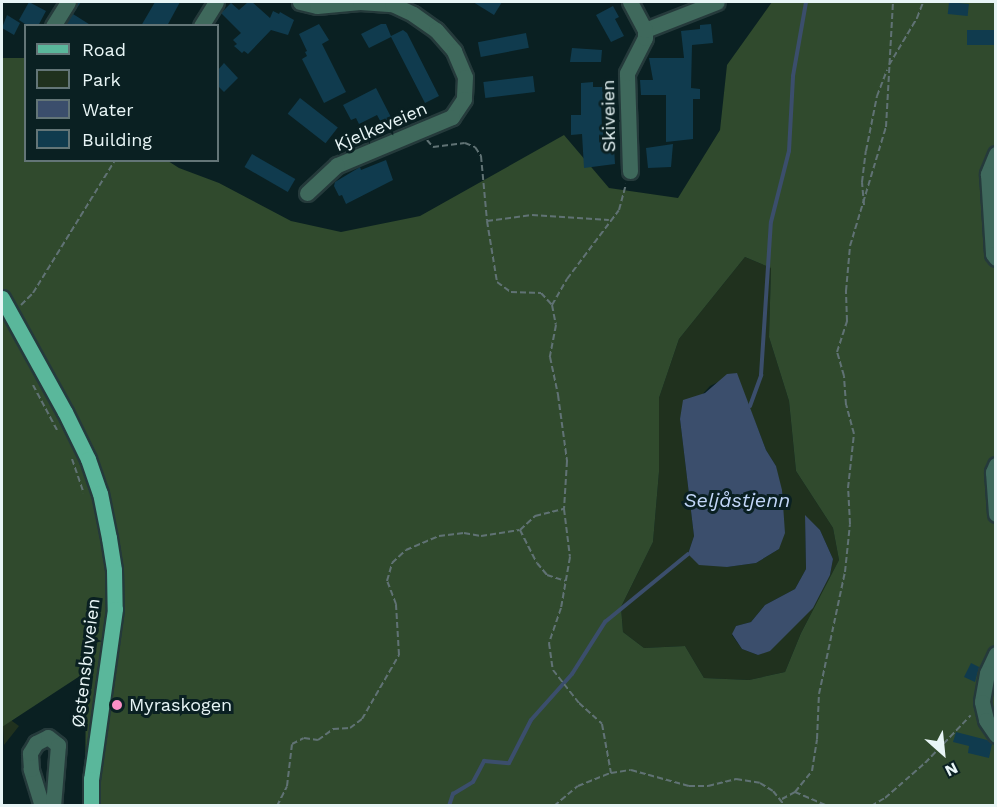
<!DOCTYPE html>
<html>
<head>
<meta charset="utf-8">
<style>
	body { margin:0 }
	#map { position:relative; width:997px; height:807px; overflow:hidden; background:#0a2022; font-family:"Work Sans",sans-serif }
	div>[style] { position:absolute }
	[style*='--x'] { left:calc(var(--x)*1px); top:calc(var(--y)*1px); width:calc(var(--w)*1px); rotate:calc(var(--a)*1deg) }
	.green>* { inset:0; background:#20311e }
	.forest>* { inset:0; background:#304a2d }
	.water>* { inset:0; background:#3b4e6c }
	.stream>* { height:4px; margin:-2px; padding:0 2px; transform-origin:2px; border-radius:2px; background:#3b4e6c }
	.building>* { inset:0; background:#103b4e; transform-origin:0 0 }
	.path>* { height:2px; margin-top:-1px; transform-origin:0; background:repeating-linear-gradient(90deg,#607274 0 6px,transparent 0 9px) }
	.roads { filter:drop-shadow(2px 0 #253a3b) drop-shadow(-2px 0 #253a3b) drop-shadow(0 2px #253a3b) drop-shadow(0 -2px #253a3b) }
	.minor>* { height:15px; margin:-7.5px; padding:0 7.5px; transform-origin:7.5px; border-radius:7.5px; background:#3f695c }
	.major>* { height:15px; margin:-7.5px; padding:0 7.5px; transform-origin:7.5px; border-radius:7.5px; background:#5ab79b }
	.dots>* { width:16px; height:16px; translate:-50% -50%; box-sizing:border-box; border:3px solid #0a2022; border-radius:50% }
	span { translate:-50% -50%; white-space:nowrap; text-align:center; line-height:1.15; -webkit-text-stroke:6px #0a2022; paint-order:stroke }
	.street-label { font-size:18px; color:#e8f5f6 }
	.poi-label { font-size:18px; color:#e8f5f6 }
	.left { translate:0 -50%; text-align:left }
	.water-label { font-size:20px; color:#c3d7f9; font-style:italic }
	.frame { position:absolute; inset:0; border:3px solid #e8f5f6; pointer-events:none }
	.legend { position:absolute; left:24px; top:24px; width:195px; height:138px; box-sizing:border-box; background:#0a2022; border:2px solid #637577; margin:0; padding:8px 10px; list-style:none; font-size:18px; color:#e8f5f6 }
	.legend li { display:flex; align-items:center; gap:12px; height:30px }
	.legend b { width:30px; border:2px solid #637577 }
	.north { position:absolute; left:913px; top:723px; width:60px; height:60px; -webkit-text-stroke:4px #0a2022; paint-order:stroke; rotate:153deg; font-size:16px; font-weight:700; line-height:24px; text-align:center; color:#e8f5f6 }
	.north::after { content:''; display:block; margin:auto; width:21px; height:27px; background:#e8f5f6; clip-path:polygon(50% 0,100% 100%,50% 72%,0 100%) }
</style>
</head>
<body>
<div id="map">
	<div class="green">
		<div style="clip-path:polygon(evenodd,745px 257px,771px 268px,769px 337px,789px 401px,796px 471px,833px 528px,839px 560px,801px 633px,785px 672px,749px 680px,704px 678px,685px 646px,644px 648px,623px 632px,621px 607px,653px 542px,659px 472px,659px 398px,679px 339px,745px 257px,736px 373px,766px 450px,776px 466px,779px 549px,756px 563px,727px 567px,688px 554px,694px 536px,680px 419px,710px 386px,736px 373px,745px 257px,805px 516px,820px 530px,833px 559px,830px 575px,758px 655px,742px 649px,732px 635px,736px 626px,751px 622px,765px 605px,795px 589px,806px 569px,805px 516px)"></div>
		<div style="clip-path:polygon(2px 712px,9px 714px,12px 721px,19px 726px,4px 745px)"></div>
	</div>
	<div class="forest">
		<div style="clip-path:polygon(evenodd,772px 2px,995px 2px,995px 805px,85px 805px,86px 672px,2px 727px,2px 58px,25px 58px,26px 160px,168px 161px,179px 168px,219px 183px,291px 221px,341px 232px,420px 216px,564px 135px,609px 188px,678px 198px,720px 130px,727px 65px,772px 2px,745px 257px,771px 268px,769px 337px,789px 401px,796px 471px,833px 528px,839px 560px,801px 633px,785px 672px,749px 680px,704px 678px,685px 646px,644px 648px,623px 632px,621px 607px,653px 542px,659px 472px,659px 398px,679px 339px,745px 257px)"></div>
	</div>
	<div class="water">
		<div style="clip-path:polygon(737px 373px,766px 450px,776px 466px,782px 490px,785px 533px,779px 549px,756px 563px,727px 567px,699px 565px,688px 554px,694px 536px,680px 419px,683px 400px,705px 393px,727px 374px)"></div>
		<div style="clip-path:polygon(805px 515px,820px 530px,833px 559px,830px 575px,813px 608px,770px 651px,758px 655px,742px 649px,732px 634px,736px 626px,751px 622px,765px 605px,795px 589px,806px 569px)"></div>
	</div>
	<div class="stream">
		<div style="--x:750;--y:406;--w:33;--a:-70"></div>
		<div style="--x:761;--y:375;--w:153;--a:-86.3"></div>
		<div style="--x:771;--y:222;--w:73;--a:-75.8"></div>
		<div style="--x:789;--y:151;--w:75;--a:-86.9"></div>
		<div style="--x:793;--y:76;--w:75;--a:-80"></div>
		<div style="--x:449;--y:806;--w:13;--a:-72"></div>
		<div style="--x:453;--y:794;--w:23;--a:-31"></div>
		<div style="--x:473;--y:782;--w:24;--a:-62"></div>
		<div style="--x:484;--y:761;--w:25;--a:5"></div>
		<div style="--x:509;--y:763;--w:48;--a:-62.9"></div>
		<div style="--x:531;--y:720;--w:62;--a:-48.3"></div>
		<div style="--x:572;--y:674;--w:62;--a:-57.6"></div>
		<div style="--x:605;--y:622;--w:107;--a:-39.3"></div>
	</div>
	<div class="building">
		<div style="clip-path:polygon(29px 2px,46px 11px,38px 26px,28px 26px,19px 20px)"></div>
		<div style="clip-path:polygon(78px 2px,81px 2px,73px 14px,92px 26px,65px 26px)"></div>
		<div style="clip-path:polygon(155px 2px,180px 2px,167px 26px,141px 26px)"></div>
		<div style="clip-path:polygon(248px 2px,252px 2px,270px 18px,273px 11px,279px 14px,280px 12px,294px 20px,288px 35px,271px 30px,248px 54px,244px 51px,242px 53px,234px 46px,237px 44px,233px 40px,241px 33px,221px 13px,231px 3px,239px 10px)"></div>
		<div style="clip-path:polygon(473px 2px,502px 2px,494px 15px)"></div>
		<div style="left:949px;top:2px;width:20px;height:12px;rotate:6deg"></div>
		<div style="clip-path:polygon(613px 6px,619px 17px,615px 19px,624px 36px,611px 42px,596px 15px)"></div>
		<div style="clip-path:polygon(7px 15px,20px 23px,14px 35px,2px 28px)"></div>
		<div style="clip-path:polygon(319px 24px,329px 40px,322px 44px,346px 92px,324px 103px,302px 59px,307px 56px,305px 52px,307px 51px,299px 34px)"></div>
		<div style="clip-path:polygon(381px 24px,386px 24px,391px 36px,403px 30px,407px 33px,439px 96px,425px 103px,391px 37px,369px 48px,361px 34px)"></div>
		<div style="clip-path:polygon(711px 24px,713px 43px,692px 45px,691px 88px,700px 89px,700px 99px,693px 99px,693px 139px,666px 142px,666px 95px,641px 95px,640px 80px,653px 80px,649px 58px,684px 58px,681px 31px,700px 29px,700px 25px)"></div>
		<div style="left:996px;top:30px;width:15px;height:29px;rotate:90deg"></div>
		<div style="left:526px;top:33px;width:15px;height:49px;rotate:79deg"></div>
		<div style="clip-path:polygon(572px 48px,602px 50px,601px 62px,570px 62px)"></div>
		<div style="clip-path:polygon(224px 63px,238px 78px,224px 92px,218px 86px,218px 70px)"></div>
		<div style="left:533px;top:76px;width:16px;height:50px;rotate:83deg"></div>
		<div style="clip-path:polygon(593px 82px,593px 87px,612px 87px,612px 98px,601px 101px,602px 130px,613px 130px,615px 164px,584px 168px,582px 134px,571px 135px,571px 115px,581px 115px,581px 83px)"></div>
		<div style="clip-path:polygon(376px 88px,394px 123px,384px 128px,377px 115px,359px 124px,356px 118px,351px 120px,343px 105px)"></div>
		<div style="left:300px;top:98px;width:48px;height:20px;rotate:38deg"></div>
		<div style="clip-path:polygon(673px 144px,671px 167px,648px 168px,646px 148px)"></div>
		<div style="left:252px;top:154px;width:50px;height:15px;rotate:30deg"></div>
		<div style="clip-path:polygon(386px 160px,393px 180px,346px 204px,342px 195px,339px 196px,334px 186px,335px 182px,360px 167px,361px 170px)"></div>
		<div style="clip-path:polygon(971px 663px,979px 667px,975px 682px,964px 677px)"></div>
		<div style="clip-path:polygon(956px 732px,987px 740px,992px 744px,989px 758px,968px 753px,969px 746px,953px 742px)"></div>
	</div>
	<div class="path">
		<div style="--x:889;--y:65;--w:55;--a:-59.2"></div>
		<div style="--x:917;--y:18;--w:17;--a:-69"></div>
		<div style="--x:427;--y:140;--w:9;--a:49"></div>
		<div style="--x:433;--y:147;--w:32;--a:-7"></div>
		<div style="--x:465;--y:143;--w:11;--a:22"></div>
		<div style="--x:475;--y:147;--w:11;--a:56"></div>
		<div style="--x:481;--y:156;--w:65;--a:84.7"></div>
		<div style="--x:487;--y:221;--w:62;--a:80.7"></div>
		<div style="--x:497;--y:282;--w:17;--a:36"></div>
		<div style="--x:511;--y:292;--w:30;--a:2"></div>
		<div style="--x:541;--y:293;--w:16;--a:47"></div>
		<div style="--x:552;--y:305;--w:20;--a:79"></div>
		<div style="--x:556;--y:325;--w:33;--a:101"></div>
		<div style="--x:550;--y:357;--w:39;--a:78"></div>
		<div style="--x:558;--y:395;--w:67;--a:82.2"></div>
		<div style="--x:567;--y:461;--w:48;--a:93.6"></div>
		<div style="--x:564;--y:509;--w:48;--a:82.9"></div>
		<div style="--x:570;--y:557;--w:52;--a:100"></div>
		<div style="--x:561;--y:608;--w:37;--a:109"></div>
		<div style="--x:549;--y:643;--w:27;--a:82"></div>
		<div style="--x:553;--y:670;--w:42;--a:51.8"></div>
		<div style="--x:579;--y:703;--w:31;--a:42"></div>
		<div style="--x:602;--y:724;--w:50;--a:79.6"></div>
		<div style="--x:864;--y:205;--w:23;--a:-95"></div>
		<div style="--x:862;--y:182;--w:31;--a:-83"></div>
		<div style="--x:866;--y:151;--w:56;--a:-78.7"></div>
		<div style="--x:877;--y:96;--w:28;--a:-69"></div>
		<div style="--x:487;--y:221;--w:45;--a:-7.6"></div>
		<div style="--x:532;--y:215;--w:77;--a:3.7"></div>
		<div style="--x:21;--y:305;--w:17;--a:-45"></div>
		<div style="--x:33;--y:293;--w:156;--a:-58.3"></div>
		<div style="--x:552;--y:305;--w:30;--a:-60"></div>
		<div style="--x:567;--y:279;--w:86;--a:-53"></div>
		<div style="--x:619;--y:210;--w:27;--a:-75"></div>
		<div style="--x:33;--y:385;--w:51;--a:61.9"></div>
		<div style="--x:72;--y:459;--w:36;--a:71"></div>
		<div style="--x:520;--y:530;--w:37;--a:63"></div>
		<div style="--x:537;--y:563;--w:16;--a:50"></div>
		<div style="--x:547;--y:575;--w:19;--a:18"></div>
		<div style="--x:795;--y:792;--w:36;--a:23"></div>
		<div style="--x:782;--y:799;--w:15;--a:-28"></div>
		<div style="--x:795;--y:792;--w:27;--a:-51"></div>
		<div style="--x:812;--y:771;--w:32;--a:-81"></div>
		<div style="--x:817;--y:739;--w:45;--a:-87.5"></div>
		<div style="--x:819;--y:694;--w:125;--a:-78"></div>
		<div style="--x:845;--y:572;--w:48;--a:-84.1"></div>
		<div style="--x:850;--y:524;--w:36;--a:-93"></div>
		<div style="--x:848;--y:488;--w:54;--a:-83.7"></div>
		<div style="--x:854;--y:434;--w:30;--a:-105"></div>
		<div style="--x:846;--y:405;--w:29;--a:-94"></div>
		<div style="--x:844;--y:376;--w:25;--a:-106"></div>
		<div style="--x:837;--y:352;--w:33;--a:-72"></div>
		<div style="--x:847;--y:321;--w:30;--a:-92"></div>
		<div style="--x:846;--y:291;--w:45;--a:-84.9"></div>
		<div style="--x:850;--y:246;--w:124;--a:-73.2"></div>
		<div style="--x:886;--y:127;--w:125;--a:-86.8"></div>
		<div style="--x:277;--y:806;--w:22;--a:-63"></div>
		<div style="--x:287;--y:786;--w:42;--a:-83.2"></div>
		<div style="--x:292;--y:744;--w:13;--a:-27"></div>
		<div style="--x:304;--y:738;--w:14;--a:8"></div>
		<div style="--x:318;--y:740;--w:19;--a:-36"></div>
		<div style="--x:333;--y:729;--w:17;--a:-3"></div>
		<div style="--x:350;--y:728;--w:15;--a:-37"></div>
		<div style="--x:362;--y:719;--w:74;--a:-60"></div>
		<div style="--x:399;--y:655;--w:51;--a:-93.4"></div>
		<div style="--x:396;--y:604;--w:25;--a:-111"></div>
		<div style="--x:387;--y:581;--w:19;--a:-74"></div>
		<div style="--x:392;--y:563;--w:19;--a:-43"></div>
		<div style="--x:406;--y:550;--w:36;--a:-23"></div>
		<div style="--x:439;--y:536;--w:25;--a:-7"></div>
		<div style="--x:464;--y:533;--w:17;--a:10"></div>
		<div style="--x:481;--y:536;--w:39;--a:-9"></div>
		<div style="--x:520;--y:530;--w:21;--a:-43"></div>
		<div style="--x:535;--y:516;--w:30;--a:-14"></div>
		<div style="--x:554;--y:806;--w:31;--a:-40"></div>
		<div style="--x:578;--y:786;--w:35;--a:-22"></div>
		<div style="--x:611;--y:773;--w:20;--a:-9"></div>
		<div style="--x:631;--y:770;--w:60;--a:15.4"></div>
		<div style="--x:689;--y:786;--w:19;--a:0"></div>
		<div style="--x:708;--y:786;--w:29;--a:-14"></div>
		<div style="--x:736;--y:779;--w:24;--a:9"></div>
		<div style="--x:760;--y:783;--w:15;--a:32"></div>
		<div style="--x:773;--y:791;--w:19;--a:51"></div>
		<div style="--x:871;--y:806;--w:16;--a:-30"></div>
		<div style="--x:885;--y:798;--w:53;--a:-41.2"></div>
		<div style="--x:925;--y:763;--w:66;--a:-46.2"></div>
	</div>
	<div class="roads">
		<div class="minor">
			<div style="--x:300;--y:2;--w:17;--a:13"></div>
			<div style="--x:317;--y:6;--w:43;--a:-5.3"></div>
			<div style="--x:360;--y:2;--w:32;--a:4"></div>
			<div style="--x:392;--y:4;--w:23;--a:25"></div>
			<div style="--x:413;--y:14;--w:28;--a:35"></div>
			<div style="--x:436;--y:30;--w:28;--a:49"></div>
			<div style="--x:454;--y:51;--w:28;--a:67"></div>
			<div style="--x:465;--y:77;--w:22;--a:93"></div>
			<div style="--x:464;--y:99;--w:22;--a:124"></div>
			<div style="--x:452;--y:117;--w:125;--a:157.3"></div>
			<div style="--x:337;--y:165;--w:41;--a:137"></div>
			<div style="--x:53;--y:26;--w:28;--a:-58"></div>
			<div style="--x:201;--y:26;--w:28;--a:-58"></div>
			<div style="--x:645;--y:30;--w:77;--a:-21.3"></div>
			<div style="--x:996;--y:154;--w:22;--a:112"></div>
			<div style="--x:988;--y:174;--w:80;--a:86.4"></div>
			<div style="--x:993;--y:254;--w:5;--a:53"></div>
			<div style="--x:630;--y:171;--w:98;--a:-91.8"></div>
			<div style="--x:627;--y:73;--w:39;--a:-63"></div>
			<div style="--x:645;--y:38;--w:8;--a:-90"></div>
			<div style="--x:645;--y:30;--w:32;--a:-118"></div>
			<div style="--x:996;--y:465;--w:8;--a:113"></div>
			<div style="--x:993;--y:472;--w:42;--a:85.9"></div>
			<div style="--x:996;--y:654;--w:21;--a:115"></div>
			<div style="--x:987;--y:673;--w:29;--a:100"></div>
			<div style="--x:982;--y:702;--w:18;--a:77"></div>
			<div style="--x:986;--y:720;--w:18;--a:56"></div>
			<div style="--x:42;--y:806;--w:39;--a:-107"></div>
			<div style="--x:31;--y:769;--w:16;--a:-94"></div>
			<div style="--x:30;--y:753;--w:12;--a:-59"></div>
			<div style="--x:36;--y:743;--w:13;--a:-27"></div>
			<div style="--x:48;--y:737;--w:13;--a:39"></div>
			<div style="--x:58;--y:745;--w:61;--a:94.7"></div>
		</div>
		<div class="major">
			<div style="--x:2;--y:298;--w:130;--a:61.1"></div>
			<div style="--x:65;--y:412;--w:52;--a:63.9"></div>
			<div style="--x:88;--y:459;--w:36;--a:71"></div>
			<div style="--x:100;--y:493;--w:46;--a:78.7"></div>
			<div style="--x:109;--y:538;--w:32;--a:81"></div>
			<div style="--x:114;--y:570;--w:39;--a:89"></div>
			<div style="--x:115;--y:609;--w:172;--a:98"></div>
			<div style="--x:91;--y:779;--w:27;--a:90"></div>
		</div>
	</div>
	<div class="dots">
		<div style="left:117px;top:705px;background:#fb8fc5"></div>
	</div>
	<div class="street-label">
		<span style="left:609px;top:116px;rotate:-91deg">Skiveien</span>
		<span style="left:381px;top:127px;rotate:-23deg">Kjelkeveien</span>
		<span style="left:86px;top:663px;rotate:-83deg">Østensbuveien</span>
	</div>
	<div class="poi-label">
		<span class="left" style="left:129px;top:705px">Myraskogen</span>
	</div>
	<div class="water-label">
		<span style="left:737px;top:500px">Seljåstjenn</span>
	</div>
	<div class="frame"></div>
	<ul class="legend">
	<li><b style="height:8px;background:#5ab79b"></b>Road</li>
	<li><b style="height:16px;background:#20311e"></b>Park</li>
	<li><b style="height:16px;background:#3b4e6c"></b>Water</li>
	<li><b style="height:16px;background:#103b4e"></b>Building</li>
	</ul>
	<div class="north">N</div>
</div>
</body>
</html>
